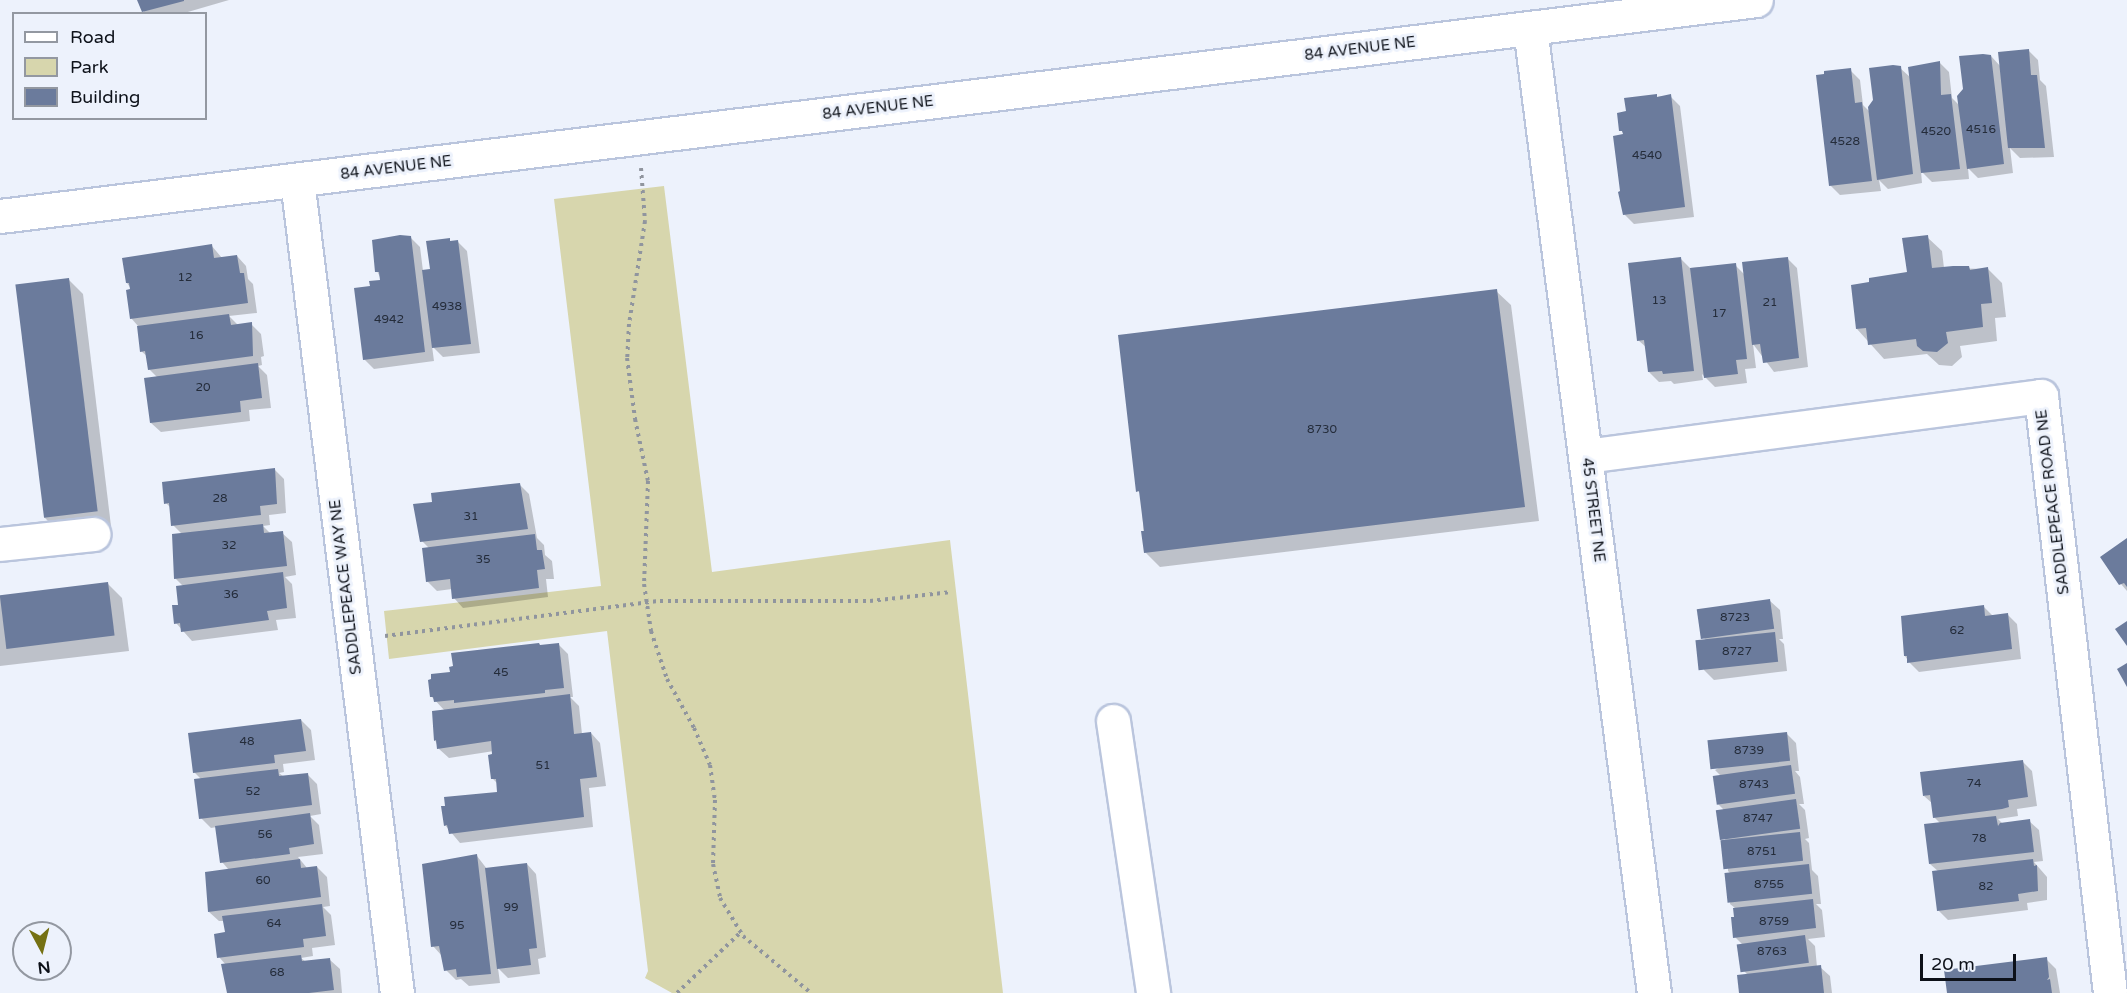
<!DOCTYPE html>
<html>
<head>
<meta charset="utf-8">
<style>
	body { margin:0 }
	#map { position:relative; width:2127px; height:993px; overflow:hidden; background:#edf2fc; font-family:"Varela Round",sans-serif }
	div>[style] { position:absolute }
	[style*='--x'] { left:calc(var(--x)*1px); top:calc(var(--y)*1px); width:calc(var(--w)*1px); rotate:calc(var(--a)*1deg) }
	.green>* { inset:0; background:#d7d6ad }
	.shadow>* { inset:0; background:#0003 }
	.building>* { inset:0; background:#6b7b9c; transform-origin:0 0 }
	.path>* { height:4px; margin-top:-2px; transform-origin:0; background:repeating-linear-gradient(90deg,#90959e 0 3px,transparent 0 7.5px) }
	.roads { filter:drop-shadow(2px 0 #bac5dd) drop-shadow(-2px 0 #bac5dd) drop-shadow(0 2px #bac5dd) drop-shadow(0 -2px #bac5dd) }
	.minor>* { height:33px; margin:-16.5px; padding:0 16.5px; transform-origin:16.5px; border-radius:16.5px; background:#fff }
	span { translate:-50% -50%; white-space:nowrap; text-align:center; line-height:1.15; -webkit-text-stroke:6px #edf2fc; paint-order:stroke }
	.number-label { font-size:12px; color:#242c3a }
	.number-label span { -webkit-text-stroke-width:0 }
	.street-label { font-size:15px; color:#0d1119 }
	.legend { position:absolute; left:12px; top:12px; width:195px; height:108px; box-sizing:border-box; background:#edf2fc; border:2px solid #9398a1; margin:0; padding:8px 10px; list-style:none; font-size:18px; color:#0d1119 }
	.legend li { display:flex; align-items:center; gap:12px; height:30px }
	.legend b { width:30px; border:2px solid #9398a1 }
	.north { position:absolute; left:12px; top:921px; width:60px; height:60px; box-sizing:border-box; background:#edf2fc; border:2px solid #9398a1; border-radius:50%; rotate:173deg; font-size:16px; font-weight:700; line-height:24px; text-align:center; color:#0d1119 }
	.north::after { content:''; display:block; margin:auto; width:21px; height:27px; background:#757113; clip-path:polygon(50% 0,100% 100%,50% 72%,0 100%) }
	.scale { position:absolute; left:1920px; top:954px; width:96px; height:27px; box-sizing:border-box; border:3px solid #0d1119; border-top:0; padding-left:8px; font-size:18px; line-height:21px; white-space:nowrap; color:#0d1119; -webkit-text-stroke:4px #edf2fc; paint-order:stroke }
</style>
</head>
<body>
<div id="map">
	<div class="green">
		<div style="clip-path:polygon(664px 186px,712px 572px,950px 540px,1003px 993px,672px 993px,645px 978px,648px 971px,607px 631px,389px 659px,384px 611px,601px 586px,554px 199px)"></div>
	</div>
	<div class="shadow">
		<div style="clip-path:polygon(139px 0,229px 0,181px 14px,145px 14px)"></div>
		<div style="clip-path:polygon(2028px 50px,2038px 60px,2040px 80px,2046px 86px,2054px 157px,2020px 158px,2010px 148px,2013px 173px,1978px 178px,1968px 168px,1969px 179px,1932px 182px,1921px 171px,1922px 183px,1888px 189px,1879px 180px,1881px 191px,1840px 195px,1830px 185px,1850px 70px,1860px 80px,1863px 105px,1870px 112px,1900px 68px,1910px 77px,1939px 62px,1949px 72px,1952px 98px,1960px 106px,1991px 56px,2001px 67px)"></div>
		<div style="clip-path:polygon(1670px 96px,1680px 106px,1694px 217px,1634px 224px,1624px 214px,1626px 136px,1621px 130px,1628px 112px,1626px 99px)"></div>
		<div style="clip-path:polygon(410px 237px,420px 247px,423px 271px,431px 270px,457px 241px,467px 251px,480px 353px,443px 357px,432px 346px,434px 361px,374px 369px,364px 359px,371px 287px,382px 281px,377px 271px)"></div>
		<div style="clip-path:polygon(1927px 237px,1942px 251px,1944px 268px,1988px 269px,2002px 283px,2006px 317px,1995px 318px,1997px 341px,1960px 346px,1962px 357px,1952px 366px,1939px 365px,1927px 354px,1884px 359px,1857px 329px,1908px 273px)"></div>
		<div style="clip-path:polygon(211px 245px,222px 258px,237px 256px,246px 266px,248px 279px,253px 284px,257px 313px,229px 316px,238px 325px,251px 324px,261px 334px,264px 356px,261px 357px,262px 365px,258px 366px,267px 375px,271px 408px,249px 410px,250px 421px,161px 432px,151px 423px,158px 378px,149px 369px,148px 357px,141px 351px,138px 326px,131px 318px,132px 290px,127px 283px)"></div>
		<div style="clip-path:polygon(1680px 258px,1690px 268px,1735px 265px,1745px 275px,1787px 258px,1797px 268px,1808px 367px,1774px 372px,1753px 344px,1756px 368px,1745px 369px,1747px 383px,1715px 387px,1702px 374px,1703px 380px,1674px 384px,1671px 381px,1659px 382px,1649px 372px,1647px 348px,1638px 340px)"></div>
		<div style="clip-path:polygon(68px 279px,83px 294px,111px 526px,59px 532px,44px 517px)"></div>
		<div style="clip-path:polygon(1496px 291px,1511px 305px,1539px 521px,1160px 567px,1145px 552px,1141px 494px,1138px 491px)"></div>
		<div style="clip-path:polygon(275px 470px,284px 479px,286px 513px,269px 515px,270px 525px,263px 526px,271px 534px,282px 533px,292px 542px,296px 575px,285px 577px,292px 584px,296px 618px,276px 620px,278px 630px,192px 641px,176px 623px,184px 587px,175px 578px,182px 534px,173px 525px,171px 508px,166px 503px)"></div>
		<div style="clip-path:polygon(519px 484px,529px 494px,537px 538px,544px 545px,545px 555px,552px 561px,554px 579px,546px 579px,548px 597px,463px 608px,454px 598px,452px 589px,437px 591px,427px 581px,429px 548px,422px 541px)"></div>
		<div style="clip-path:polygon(2127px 540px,2127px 591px,2121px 584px)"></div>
		<div style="clip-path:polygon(108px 584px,122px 598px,129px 651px,0 666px,0 597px)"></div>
		<div style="clip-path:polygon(1770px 601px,1780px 610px,1783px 639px,1779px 639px,1784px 644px,1787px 671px,1714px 680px,1704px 670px,1708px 642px,1703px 637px)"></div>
		<div style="clip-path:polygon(1984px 607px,1993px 616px,2007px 614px,2017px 624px,2021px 659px,1919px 672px,1909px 662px,1905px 656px)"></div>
		<div style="clip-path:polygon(558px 644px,568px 654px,573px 697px,570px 697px,579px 706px,582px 734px,591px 733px,600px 743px,606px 786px,589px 788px,593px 827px,460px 843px,445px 825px,499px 793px,498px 784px,493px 779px,494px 751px,449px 758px,439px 749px,435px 740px,445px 711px,431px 696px,452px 673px)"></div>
		<div style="clip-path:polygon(301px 720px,311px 730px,315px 760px,283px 764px,284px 772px,279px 773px,284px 777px,307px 774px,317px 784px,321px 814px,310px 816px,319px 825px,323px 854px,298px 857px,307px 868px,317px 867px,327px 877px,330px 906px,323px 907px,331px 915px,335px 945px,312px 948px,313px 956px,301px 958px,306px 962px,330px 960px,340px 969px,342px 993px,228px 993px,226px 965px,219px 957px,226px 933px,225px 921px,219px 921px,209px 912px,229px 870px,222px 862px,217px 827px,211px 828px,201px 818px,202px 780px,194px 772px)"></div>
		<div style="clip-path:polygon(1786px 733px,1796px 743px,1799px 771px,1795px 771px,1800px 777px,1804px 804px,1799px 804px,1805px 810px,1809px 838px,1805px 839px,1809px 843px,1812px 870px,1818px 876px,1821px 904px,1816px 904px,1822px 910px,1825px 937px,1808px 939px,1815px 946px,1817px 967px,1820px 967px,1830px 976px,1832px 993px,1741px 993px,1748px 975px,1743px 970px,1742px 944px,1735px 937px,1735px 908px,1730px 904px,1733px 876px,1728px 871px,1728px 843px,1724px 838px,1723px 809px,1718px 804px,1721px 776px,1715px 770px)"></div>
		<div style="clip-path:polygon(2022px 761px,2032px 771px,2037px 806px,2017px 809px,2018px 816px,1998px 819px,2003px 824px,2029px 821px,2039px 830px,2043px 861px,2034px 862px,2047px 877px,2047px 900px,2027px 903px,2028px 910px,1948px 920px,1938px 910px,1939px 872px,1930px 864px,1941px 824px,1934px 817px,1933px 804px,1924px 796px)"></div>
		<div style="clip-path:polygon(477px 856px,487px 869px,527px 864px,536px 874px,546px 957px,538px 959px,540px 974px,508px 978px,498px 968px,500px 983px,469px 986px,461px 979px,456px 980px,446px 970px,442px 956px,433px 946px)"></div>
		<div style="clip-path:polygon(2046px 959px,2056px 969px,2060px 993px,1948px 993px)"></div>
	</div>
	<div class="building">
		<div style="clip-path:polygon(137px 0,184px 0,184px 1px,142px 12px)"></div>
		<div style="clip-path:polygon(2029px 49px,2031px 75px,2037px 75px,2045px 148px,2008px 148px,1998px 52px)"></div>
		<div style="clip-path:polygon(1983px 54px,1991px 55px,2004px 164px,1967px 169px,1957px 96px,1963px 89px,1959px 56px)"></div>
		<div style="clip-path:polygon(1940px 61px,1941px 95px,1951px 94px,1960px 169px,1921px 173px,1908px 67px)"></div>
		<div style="clip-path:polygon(1893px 65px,1901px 66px,1913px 174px,1877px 180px,1868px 107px,1873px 100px,1869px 68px)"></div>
		<div style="clip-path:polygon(1851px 68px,1855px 103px,1862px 102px,1872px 181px,1829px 186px,1816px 75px,1824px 74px,1824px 71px)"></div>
		<div style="clip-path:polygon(1657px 94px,1657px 97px,1671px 94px,1685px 207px,1623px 215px,1618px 192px,1620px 191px,1613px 136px,1623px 134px,1622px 131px,1619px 131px,1617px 113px,1626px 111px,1624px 98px)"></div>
		<div style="clip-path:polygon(400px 235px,411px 236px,425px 352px,363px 360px,354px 288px,370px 286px,369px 281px,380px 280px,379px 272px,375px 272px,372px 240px)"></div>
		<div style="clip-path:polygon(1928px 235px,1932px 268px,1953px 266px,1969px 266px,1970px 270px,1988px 267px,1992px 303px,1981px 304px,1983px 327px,1946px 332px,1948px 343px,1937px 352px,1923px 351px,1917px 346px,1916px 339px,1868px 345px,1866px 328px,1856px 329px,1851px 285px,1869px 282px,1869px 278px,1907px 272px,1902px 238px)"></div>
		<div style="clip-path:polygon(450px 238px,450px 241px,458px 240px,471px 344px,432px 348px,422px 270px,430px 269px,426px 241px)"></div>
		<div style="clip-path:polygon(212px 244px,214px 258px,237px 255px,240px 273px,244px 273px,248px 303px,130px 319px,126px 290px,130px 289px,129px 283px,126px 283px,122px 258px)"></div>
		<div style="clip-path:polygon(1681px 257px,1694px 371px,1663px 374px,1662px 371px,1648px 372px,1644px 340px,1637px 341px,1628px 263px)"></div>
		<div style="clip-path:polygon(1788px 257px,1799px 358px,1763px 363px,1760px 344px,1752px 345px,1742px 262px)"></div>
		<div style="clip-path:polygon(1736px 263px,1747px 359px,1736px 360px,1738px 374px,1704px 378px,1690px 268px)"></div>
		<div style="left:69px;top:278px;width:235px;height:54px;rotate:83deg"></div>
		<div style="clip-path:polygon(1497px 289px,1525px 507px,1144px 553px,1141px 531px,1144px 531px,1139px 491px,1136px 492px,1118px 335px)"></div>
		<div style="clip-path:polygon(229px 314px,231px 325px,252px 322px,253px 356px,148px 370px,145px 351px,140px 352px,137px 326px)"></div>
		<div style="clip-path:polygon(258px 363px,262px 398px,240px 401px,241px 412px,150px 423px,144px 378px)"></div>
		<div style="clip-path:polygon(275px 468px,277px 504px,260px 506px,261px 515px,171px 526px,169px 503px,164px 504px,162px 482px)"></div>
		<div style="clip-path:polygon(520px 483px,528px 529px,420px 542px,413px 504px,432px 502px,431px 493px)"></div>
		<div style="clip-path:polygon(263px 524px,264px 533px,283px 531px,287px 566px,174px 579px,172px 534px)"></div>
		<div style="clip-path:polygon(535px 534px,537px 550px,542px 550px,545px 569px,537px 570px,539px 588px,452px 599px,450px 579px,426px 582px,422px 548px)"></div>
		<div style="clip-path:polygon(2127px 538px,2127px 587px,2124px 583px,2119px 585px,2100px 557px)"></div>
		<div style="clip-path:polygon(283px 572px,287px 608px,267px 611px,269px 620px,181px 632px,180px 623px,174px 624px,172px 605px,178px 605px,176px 586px)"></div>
		<div style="left:108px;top:582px;width:54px;height:109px;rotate:83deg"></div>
		<div style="left:1770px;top:599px;width:30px;height:74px;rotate:82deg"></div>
		<div style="clip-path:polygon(1984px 605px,1985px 616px,2008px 613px,2012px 649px,1907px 663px,1907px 656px,1904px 656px,1901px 616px)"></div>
		<div style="clip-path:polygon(2127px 621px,2127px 646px,2115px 629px)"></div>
		<div style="left:1775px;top:632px;width:30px;height:80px;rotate:84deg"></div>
		<div style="clip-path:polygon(539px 643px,540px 645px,559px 643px,564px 688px,545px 690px,545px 693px,454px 703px,454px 700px,434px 702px,433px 697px,430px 697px,428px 680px,431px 679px,431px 674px,450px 672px,449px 667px,453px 666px,451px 653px)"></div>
		<div style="clip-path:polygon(2127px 663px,2127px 687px,2117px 669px)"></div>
		<div style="clip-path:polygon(570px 694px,574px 734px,591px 732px,597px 777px,580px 779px,584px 817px,449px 834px,447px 825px,444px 826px,441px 806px,445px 806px,444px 797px,497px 792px,496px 779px,491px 779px,488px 755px,492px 754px,491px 741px,437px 749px,436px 740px,434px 741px,432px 711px)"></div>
		<div style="clip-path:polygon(301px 719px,306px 751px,274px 755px,275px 763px,193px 773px,188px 733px)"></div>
		<div style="left:1787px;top:732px;width:29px;height:80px;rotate:84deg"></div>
		<div style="clip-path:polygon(2023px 760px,2028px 797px,2008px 800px,2009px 807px,2002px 809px,1933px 818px,1930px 795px,1923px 796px,1920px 772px)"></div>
		<div style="left:1791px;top:765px;width:29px;height:79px;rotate:82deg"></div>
		<div style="clip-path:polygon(278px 769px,279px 776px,308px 773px,312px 805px,199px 819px,194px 779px)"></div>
		<div style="left:1796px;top:799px;width:30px;height:81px;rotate:82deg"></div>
		<div style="clip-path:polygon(310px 813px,314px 844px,289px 848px,290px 854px,220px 863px,215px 826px)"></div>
		<div style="clip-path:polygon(1996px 816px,1998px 826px,2000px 823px,2030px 819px,2034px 852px,1929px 864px,1924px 824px)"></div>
		<div style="left:1800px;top:832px;width:29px;height:80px;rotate:84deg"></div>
		<div style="clip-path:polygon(477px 854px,491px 974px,457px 977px,456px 969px,444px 971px,439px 946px,431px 947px,422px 864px)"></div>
		<div style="clip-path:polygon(300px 859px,301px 868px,317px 866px,321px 897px,208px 912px,205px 872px)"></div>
		<div style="clip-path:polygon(2033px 859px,2034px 866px,2037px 865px,2038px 891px,2018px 894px,2019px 901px,1937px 911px,1932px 871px)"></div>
		<div style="clip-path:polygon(527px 863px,537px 948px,529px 949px,531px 965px,497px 969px,485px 868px)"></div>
		<div style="left:1809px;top:864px;width:30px;height:85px;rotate:84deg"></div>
		<div style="clip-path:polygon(1813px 899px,1816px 928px,1733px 938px,1731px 917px,1734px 917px,1733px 908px)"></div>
		<div style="clip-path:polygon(322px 904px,326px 936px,303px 939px,304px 947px,217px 958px,214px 934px,225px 932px,222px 916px)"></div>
		<div style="left:1805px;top:935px;width:28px;height:69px;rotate:82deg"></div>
		<div style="clip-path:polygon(301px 955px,302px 961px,330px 958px,334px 990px,309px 993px,227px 993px,221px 964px)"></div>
		<div style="clip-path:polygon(2047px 957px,2049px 977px,2047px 980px,2050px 979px,2052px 993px,1947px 993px,1944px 970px)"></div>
		<div style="clip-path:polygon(1821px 965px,1824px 993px,1739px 993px,1737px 975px)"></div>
	</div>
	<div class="path">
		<div style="--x:641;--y:168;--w:53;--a:85.7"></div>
		<div style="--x:645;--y:221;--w:104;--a:98.8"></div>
		<div style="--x:629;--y:324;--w:34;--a:93"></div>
		<div style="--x:627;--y:358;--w:62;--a:82.5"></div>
		<div style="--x:635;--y:419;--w:63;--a:78.2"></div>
		<div style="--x:648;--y:481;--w:103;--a:92.2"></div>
		<div style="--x:644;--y:584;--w:48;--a:81.5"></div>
		<div style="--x:651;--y:631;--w:51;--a:71.6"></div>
		<div style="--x:667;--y:679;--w:56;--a:61.1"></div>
		<div style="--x:694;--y:728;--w:40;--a:66.6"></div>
		<div style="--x:710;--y:765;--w:35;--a:82"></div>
		<div style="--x:715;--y:800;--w:64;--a:91.8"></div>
		<div style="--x:713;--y:864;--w:35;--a:78"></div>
		<div style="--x:720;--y:898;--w:44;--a:58.8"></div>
		<div style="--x:743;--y:936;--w:89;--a:40"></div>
		<div style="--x:385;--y:636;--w:277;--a:-7.3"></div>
		<div style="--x:660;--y:601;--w:210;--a:0"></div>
		<div style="--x:870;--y:601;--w:82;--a:-6.3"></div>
		<div style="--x:677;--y:993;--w:88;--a:-43.6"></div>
	</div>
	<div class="roads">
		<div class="minor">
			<div style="--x:1530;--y:28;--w:973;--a:82.68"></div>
			<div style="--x:297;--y:180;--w:819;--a:82.99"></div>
			<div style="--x:0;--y:216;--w:1769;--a:-7.01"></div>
			<div style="--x:1586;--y:456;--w:459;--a:-7.5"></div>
			<div style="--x:2041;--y:396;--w:601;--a:83.41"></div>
			<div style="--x:0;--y:544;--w:94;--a:-6.1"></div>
			<div style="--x:1113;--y:721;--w:275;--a:81.6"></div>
		</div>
	</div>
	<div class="number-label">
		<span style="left:1981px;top:130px">4516</span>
		<span style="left:1936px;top:132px">4520</span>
		<span style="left:1845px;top:142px">4528</span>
		<span style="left:1647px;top:156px">4540</span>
		<span style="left:185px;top:278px">12</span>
		<span style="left:1659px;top:301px">13</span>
		<span style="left:1770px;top:303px">21</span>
		<span style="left:447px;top:307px">4938</span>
		<span style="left:1719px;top:314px">17</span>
		<span style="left:389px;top:320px">4942</span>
		<span style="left:196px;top:336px">16</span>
		<span style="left:203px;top:388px">20</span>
		<span style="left:1322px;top:430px">8730</span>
		<span style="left:220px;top:499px">28</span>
		<span style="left:471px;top:517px">31</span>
		<span style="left:229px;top:546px">32</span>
		<span style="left:483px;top:560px">35</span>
		<span style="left:231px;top:595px">36</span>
		<span style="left:1735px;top:618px">8723</span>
		<span style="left:1957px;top:631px">62</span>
		<span style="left:1737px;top:652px">8727</span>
		<span style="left:501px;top:673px">45</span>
		<span style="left:247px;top:742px">48</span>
		<span style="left:1749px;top:751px">8739</span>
		<span style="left:543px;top:766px">51</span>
		<span style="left:1974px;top:784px">74</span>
		<span style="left:1754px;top:785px">8743</span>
		<span style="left:253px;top:792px">52</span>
		<span style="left:1758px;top:819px">8747</span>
		<span style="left:265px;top:835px">56</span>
		<span style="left:1979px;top:839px">78</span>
		<span style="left:1762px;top:852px">8751</span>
		<span style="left:263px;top:881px">60</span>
		<span style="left:1769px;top:885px">8755</span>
		<span style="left:1986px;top:887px">82</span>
		<span style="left:511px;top:908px">99</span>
		<span style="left:1774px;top:922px">8759</span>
		<span style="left:274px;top:924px">64</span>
		<span style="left:457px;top:926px">95</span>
		<span style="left:1772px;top:952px">8763</span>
		<span style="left:277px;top:973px">68</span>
	</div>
	<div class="street-label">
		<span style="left:1360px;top:49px;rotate:-7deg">84 AVENUE NE</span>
		<span style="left:878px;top:108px;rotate:-7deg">84 AVENUE NE</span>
		<span style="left:396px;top:168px;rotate:-7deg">84 AVENUE NE</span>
		<span style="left:2053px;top:502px;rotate:-97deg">SADDLEPEACE ROAD NE</span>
		<span style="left:1593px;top:510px;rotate:83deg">45 STREET NE</span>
		<span style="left:346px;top:587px;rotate:-97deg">SADDLEPEACE WAY NE</span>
	</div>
	<ul class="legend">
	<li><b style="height:8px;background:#fff"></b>Road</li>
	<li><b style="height:16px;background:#d7d6ad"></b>Park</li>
	<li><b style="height:16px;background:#6b7b9c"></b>Building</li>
	</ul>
	<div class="north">N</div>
	<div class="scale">20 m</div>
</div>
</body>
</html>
